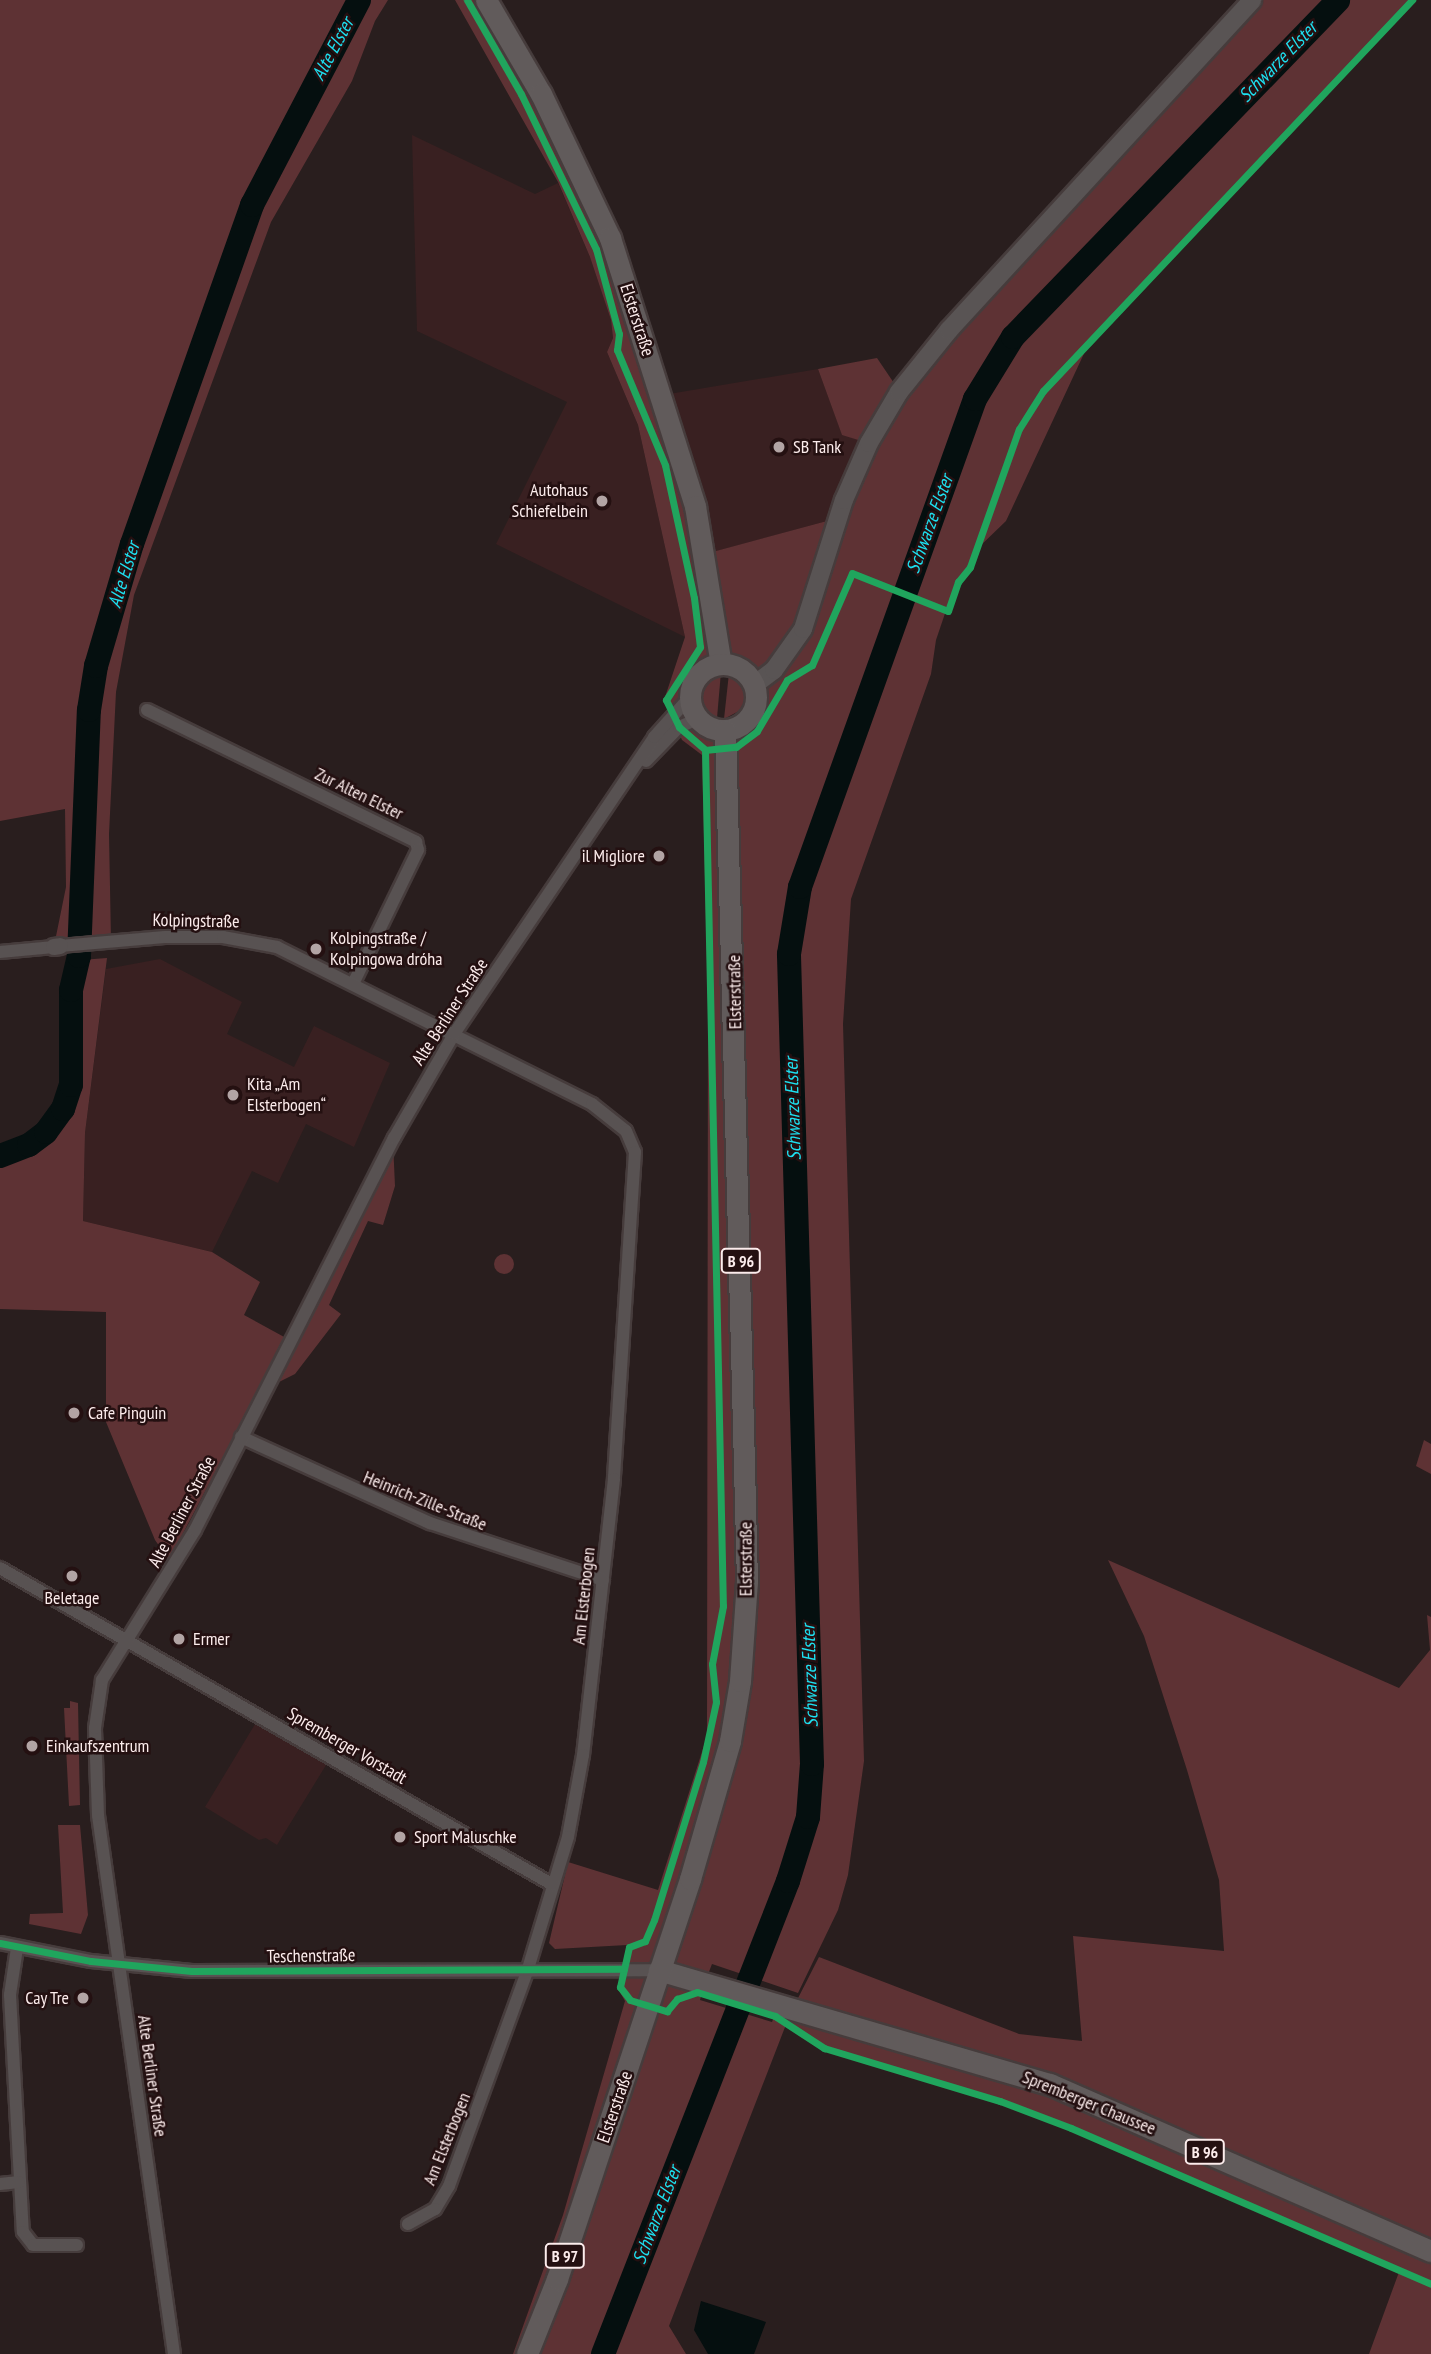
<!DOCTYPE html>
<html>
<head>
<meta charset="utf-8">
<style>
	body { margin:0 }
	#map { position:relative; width:1431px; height:2354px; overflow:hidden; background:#291e1e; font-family:"PT Sans Narrow",sans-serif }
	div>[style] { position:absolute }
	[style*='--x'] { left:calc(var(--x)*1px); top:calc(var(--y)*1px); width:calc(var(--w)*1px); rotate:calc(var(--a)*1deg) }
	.built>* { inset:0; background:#392021 }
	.green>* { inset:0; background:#5e3234 }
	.round { border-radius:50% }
	.water>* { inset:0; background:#050f0f }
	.river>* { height:24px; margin:-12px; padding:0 12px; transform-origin:12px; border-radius:12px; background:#050f0f }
	.roads { filter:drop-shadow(2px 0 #463c3c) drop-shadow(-2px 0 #463c3c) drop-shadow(0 2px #463c3c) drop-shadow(0 -2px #463c3c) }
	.minor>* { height:12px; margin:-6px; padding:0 6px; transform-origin:6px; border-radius:6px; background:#585252 }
	.tertiary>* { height:16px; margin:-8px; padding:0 8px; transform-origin:8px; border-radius:8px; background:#585252 }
	.secondary>* { height:18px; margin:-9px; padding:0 9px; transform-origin:9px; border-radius:9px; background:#595454 }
	.primary>* { height:21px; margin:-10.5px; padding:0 10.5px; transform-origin:10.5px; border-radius:10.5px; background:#615b5b }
	.primary>.ring { margin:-10.5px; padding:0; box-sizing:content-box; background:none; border:21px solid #615b5b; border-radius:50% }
	.cycleway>* { height:7px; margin:-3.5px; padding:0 3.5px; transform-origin:3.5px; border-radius:3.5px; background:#20a55d }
	.dots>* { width:19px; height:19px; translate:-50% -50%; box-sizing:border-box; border:4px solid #241011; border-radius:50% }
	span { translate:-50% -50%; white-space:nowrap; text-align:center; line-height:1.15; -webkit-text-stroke:5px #241011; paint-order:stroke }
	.shield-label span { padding:2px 5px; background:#241011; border:2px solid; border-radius:5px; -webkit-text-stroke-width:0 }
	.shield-label { font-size:16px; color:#fcecec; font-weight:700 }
	.street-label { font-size:18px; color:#fcecec }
	.poi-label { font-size:18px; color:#fcecec }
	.left { translate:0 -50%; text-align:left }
	.right { translate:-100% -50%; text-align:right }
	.water-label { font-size:19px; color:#1de0f0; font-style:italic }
</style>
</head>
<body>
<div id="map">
	<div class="built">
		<div style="clip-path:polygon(412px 135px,535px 194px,558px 183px,590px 257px,611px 320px,613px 338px,607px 352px,638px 425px,685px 637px,496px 544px,567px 402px,417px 331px)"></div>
		<div style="clip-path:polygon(818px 369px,842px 434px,868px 443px,838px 518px,706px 554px,663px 395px)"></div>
		<div style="clip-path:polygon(160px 959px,242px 1002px,227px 1034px,294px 1067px,314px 1026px,390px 1063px,354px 1147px,306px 1124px,278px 1183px,252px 1171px,212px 1252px,83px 1221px,85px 1133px,106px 969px)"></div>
		<div style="clip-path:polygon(260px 1716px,331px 1757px,277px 1845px,266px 1838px,259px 1840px,205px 1807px)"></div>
	</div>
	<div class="green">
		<div style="clip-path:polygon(0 0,388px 0,375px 21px,352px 81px,271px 222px,134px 595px,116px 692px,109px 834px,111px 941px,54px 946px,66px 887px,65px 809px,0 821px)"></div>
		<div style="clip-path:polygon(455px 0,486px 0,579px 172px,609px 239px,661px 396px,705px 554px,838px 518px,803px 628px,773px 670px,754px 684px,741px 669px,711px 666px,695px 678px,689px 697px,675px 712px,689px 699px,696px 718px,725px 731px,749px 718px,755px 706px,754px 685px,774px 671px,804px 629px,845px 500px,885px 418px,868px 443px,842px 435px,818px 369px,877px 358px,900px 392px,949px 330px,1253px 0,1411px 0,1088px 345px,1006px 521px,977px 549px,1002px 473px,969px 567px,956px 581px,936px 640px,931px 674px,851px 899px,843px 1024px,864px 1761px,848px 1875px,838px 1910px,798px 1993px,712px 1964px,705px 1982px,660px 1969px,710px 1821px,732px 1741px,747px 1632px,740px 1152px,725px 765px,746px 1582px,739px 1681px,717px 1788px,659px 1969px,629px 1969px,657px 1972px,573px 2231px,526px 2354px,513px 2354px,563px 2215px,625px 2001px,618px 1989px,627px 1945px,555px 1949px,549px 1943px,568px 1862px,658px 1890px,707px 1736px,708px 1004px,702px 755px,682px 740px,664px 700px,685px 637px,638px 425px,607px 352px,613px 338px,611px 320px,590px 257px,558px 182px)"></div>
		<div style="clip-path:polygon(721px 672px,717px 718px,704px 709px,699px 695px,704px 681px)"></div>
		<div style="clip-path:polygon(729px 673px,739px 678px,747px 697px,739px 711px,724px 719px)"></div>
		<div style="clip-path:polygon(107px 958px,85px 1133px,83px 1221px,212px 1252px,260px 1282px,244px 1315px,286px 1338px,169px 1560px,155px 1540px,106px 1422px,106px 1312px,0 1309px,0 1156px,37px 1141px,63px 1109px,71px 1085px,70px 1020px,81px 960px)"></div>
		<div style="clip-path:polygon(393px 1142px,395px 1186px,383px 1225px,368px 1221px,329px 1305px,341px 1314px,295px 1374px,265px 1389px)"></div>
		<div class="round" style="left:494px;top:1254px;width:20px;height:20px"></div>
		<div style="clip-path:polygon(1424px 1440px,1431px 1444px,1431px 1474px,1416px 1466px)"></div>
		<div style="clip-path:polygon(1108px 1560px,1399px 1688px,1430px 1650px,1427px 1615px,1431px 1617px,1431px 2249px,1178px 2138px,794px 2006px,819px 1957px,1019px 2034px,1082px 2041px,1073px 1936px,1224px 1951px,1219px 1880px,1187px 1770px,1144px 1636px)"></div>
		<div style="clip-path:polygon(70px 1701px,78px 1703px,80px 1805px,69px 1806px,64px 1708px,70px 1708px)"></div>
		<div style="clip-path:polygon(58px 1825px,80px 1825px,88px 1915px,81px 1934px,29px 1924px,30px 1914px,63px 1913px)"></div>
		<div style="clip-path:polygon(660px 1972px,705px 1983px,700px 2000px,772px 2022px,779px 2004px,975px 2063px,1431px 2253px,1431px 2354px,1369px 2354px,1399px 2272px,1071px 2128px,1000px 2101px,824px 2048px,787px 2022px,669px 2326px,686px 2354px,529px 2354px)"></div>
	</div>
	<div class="water">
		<div style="clip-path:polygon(701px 2301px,766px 2322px,754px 2354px,708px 2354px,694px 2330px)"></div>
	</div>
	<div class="river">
		<div style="--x:0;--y:1156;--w:31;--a:-21"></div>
		<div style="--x:29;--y:1145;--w:21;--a:-37"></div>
		<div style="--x:46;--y:1132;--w:29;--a:-54"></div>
		<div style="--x:63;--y:1109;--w:25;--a:-72"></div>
		<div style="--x:71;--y:1085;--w:95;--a:-90"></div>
		<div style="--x:71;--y:990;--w:35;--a:-77"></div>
		<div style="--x:79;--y:956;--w:246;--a:-87.7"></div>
		<div style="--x:89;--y:710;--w:45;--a:-81"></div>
		<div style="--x:96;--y:666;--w:127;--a:-73.6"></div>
		<div style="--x:132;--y:544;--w:360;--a:-70.5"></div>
		<div style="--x:252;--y:205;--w:231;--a:-62.4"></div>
		<div style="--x:603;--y:2354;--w:508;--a:-68.64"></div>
		<div style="--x:788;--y:1881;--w:67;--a:-72.6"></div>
		<div style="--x:808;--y:1817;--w:53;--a:-85.7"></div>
		<div style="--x:812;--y:1764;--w:810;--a:-91.63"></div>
		<div style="--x:789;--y:954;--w:68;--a:-80.7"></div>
		<div style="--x:800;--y:887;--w:518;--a:-70.27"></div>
		<div style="--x:975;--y:399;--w:73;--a:-58.5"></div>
		<div style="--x:1013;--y:337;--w:468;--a:-46"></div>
	</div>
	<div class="roads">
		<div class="minor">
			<div style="--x:147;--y:710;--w:300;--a:26.1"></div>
			<div style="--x:416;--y:842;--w:8;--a:76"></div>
			<div style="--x:418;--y:850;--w:147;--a:115.9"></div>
			<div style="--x:646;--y:761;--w:47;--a:-45.9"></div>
			<div style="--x:679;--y:727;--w:21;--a:-23"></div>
			<div style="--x:60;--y:946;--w:105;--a:-4.9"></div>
			<div style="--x:165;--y:937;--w:58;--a:0"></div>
			<div style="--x:223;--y:937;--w:55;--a:10.5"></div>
			<div style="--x:277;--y:947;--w:352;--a:26.5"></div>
			<div style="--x:592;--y:1104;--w:43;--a:38.5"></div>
			<div style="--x:626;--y:1131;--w:23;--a:67"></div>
			<div style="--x:635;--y:1152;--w:328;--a:93.7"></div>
			<div style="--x:614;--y:1479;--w:278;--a:96.4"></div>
			<div style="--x:583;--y:1755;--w:83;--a:100.4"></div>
			<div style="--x:568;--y:1837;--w:138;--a:106.9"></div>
			<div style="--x:528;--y:1969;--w:231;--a:110"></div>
			<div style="--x:449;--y:2186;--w:27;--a:121"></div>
			<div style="--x:435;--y:2209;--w:31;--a:151"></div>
			<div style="--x:0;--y:952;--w:54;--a:-5.3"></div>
			<div style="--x:241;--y:1437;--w:208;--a:24.5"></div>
			<div style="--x:430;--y:1523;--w:182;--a:18.2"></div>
			<div style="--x:0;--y:1568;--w:637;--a:29.82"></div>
			<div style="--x:0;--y:1943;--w:93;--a:11.2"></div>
			<div style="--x:91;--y:1961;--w:101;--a:5.7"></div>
			<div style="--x:192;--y:1971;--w:467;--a:-0.1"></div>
			<div style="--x:17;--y:1948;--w:48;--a:98.5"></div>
			<div style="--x:10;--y:1995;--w:237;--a:86.9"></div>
			<div style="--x:23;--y:2232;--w:16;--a:52"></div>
			<div style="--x:33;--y:2245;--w:44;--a:0"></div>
			<div style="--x:0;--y:2184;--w:19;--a:-6"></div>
			<div style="--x:174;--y:2354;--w:544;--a:-98.03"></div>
			<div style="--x:98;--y:1815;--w:87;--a:-92"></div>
			<div style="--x:95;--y:1728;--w:49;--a:-81.7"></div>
			<div style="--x:102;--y:1680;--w:176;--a:-58.2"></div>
			<div style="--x:195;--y:1530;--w:440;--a:-63.1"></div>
			<div style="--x:394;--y:1138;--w:120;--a:-60"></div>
			<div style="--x:454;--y:1034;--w:358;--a:-56"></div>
			<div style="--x:654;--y:737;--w:54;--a:-48"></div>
		</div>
		<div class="tertiary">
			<div style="--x:54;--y:947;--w:6;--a:-9"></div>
		</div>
		<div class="secondary">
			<div style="--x:754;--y:685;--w:25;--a:-37"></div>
			<div style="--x:774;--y:670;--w:50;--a:-54.7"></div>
			<div style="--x:803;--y:629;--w:135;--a:-72.4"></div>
			<div style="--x:844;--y:500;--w:62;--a:-66.3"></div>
			<div style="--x:869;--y:443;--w:59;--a:-59.5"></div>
			<div style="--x:899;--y:392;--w:80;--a:-51.1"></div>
			<div style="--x:949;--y:330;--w:448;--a:-47.4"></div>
		</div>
		<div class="primary">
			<div style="--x:486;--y:0;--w:109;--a:59.7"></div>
			<div style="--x:541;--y:94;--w:160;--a:64.4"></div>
			<div style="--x:610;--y:238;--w:281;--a:72.4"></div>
			<div style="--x:695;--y:506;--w:160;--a:80.7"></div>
			<div class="ring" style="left:690px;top:664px;width:45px;height:45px"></div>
			<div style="--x:659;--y:1970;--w:407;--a:16.3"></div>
			<div style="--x:1050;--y:2084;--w:416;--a:23.7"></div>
			<div style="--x:527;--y:2354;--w:81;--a:-68.2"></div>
			<div style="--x:557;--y:2279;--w:422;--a:-71.6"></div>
			<div style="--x:690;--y:1879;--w:144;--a:-73.8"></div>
			<div style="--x:730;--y:1741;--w:61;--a:-80.5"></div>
			<div style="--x:740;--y:1681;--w:99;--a:-86"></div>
			<div style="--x:747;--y:1582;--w:852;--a:-91.48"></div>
		</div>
	</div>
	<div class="cycleway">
		<div style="--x:467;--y:0;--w:108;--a:60.1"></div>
		<div style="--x:521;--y:94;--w:172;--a:64.2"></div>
		<div style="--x:596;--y:249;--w:88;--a:74.9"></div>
		<div style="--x:619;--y:334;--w:16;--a:97"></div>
		<div style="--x:617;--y:350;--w:125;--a:67.3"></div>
		<div style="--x:665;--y:465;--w:136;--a:77.7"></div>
		<div style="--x:694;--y:598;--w:49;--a:83"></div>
		<div style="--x:700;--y:647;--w:63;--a:122.7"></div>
		<div style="--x:666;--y:700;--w:30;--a:64"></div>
		<div style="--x:679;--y:727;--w:35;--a:41"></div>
		<div style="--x:705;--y:750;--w:31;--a:-6"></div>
		<div style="--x:736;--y:747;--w:26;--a:-37"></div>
		<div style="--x:757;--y:731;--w:59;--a:-59.5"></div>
		<div style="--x:787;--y:680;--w:29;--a:-31"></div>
		<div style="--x:812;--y:665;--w:100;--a:-66.5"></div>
		<div style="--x:852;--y:573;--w:103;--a:21.6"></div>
		<div style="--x:948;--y:611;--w:31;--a:-71"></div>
		<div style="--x:958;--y:582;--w:19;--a:-51"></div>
		<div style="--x:970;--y:567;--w:146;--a:-70.5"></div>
		<div style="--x:1019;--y:429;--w:45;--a:-57.7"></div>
		<div style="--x:1043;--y:391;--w:538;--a:-46.66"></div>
		<div style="--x:705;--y:750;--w:856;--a:88.8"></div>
		<div style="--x:723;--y:1606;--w:59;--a:100.7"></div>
		<div style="--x:712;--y:1664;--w:38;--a:84"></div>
		<div style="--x:716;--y:1702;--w:61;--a:102.2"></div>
		<div style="--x:703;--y:1762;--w:165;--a:107.2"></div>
		<div style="--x:654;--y:1920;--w:23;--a:113"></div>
		<div style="--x:645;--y:1941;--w:17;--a:159"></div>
		<div style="--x:629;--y:1947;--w:41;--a:102.7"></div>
		<div style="--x:620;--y:1987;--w:16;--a:52"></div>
		<div style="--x:630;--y:2000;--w:39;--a:17"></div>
		<div style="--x:667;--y:2011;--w:16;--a:-50"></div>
		<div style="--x:677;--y:1999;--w:21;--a:-19"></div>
		<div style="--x:697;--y:1992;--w:82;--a:17.1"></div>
		<div style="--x:775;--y:2016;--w:59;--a:33.1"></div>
		<div style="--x:824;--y:2048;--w:184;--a:16.8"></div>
		<div style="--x:1000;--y:2101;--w:76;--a:20.8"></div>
		<div style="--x:1071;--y:2128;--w:392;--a:23.4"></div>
		<div style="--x:0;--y:1943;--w:93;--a:11.2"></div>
		<div style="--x:91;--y:1961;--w:101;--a:5.7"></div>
		<div style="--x:192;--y:1971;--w:432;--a:-0.3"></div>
	</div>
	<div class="dots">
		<div style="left:779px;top:447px;background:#b2a4a4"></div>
		<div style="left:602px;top:501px;background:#b2a4a4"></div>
		<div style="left:659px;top:856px;background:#b2a4a4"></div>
		<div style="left:316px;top:949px;background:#b2a4a4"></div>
		<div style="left:233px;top:1095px;background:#b2a4a4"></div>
		<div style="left:74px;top:1413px;background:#b2a4a4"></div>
		<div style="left:72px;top:1576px;background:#b2a4a4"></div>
		<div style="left:179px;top:1639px;background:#b2a4a4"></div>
		<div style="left:32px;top:1746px;background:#b2a4a4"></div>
		<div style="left:400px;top:1837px;background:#b2a4a4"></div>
		<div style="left:83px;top:1998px;background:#b2a4a4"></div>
	</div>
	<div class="shield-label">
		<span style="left:741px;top:1261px">B 96</span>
		<span style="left:1205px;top:2152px">B 96</span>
		<span style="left:565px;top:2256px">B 97</span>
	</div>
	<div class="street-label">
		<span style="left:637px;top:320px;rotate:72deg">Elsterstraße</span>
		<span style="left:359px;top:794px;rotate:26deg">Zur Alten Elster</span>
		<span style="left:196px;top:921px;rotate:1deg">Kolpingstraße</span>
		<span style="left:735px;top:992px;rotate:-91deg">Elsterstraße</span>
		<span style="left:450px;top:1012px;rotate:-57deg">Alte Berliner Straße</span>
		<span style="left:425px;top:1501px;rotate:22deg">Heinrich-Zille-Straße</span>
		<span style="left:182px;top:1512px;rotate:-62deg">Alte Berliner Straße</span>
		<span style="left:746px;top:1559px;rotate:-90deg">Elsterstraße</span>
		<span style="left:584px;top:1596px;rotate:-84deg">Am Elsterbogen</span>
		<span style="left:347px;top:1746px;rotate:30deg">Spremberger Vorstadt</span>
		<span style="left:311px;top:1956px;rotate:-1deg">Teschenstraße</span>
		<span style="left:152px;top:2076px;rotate:82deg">Alte Berliner Straße</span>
		<span style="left:1089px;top:2103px;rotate:22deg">Spremberger Chaussee</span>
		<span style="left:615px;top:2107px;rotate:-71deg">Elsterstraße</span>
		<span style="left:447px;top:2139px;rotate:-68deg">Am Elsterbogen</span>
	</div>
	<div class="poi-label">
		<span class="left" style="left:793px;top:447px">SB Tank</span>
		<span class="right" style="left:588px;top:501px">Autohaus<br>Schiefelbein</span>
		<span class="right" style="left:645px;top:856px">il Migliore</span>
		<span class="left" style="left:330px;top:949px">Kolpingstraße /<br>Kolpingowa dróha</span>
		<span class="left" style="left:247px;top:1095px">Kita „Am<br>Elsterbogen“</span>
		<span class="left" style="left:88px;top:1413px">Cafe Pinguin</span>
		<span style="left:72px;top:1598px">Beletage</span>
		<span class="left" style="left:193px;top:1639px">Ermer</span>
		<span class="left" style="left:46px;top:1746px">Einkaufszentrum</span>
		<span class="left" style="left:414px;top:1837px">Sport Maluschke</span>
		<span class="right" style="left:69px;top:1998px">Cay Tre</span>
	</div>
	<div class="water-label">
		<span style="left:333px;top:49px;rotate:-62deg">Alte Elster</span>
		<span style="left:1278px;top:62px;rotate:-46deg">Schwarze Elster</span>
		<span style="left:930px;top:524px;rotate:-70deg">Schwarze Elster</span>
		<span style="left:124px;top:575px;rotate:-73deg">Alte Elster</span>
		<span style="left:793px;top:1109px;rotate:-92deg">Schwarze Elster</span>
		<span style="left:810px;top:1676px;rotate:-92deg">Schwarze Elster</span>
		<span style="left:657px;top:2215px;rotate:-69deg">Schwarze Elster</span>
	</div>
</div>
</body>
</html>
